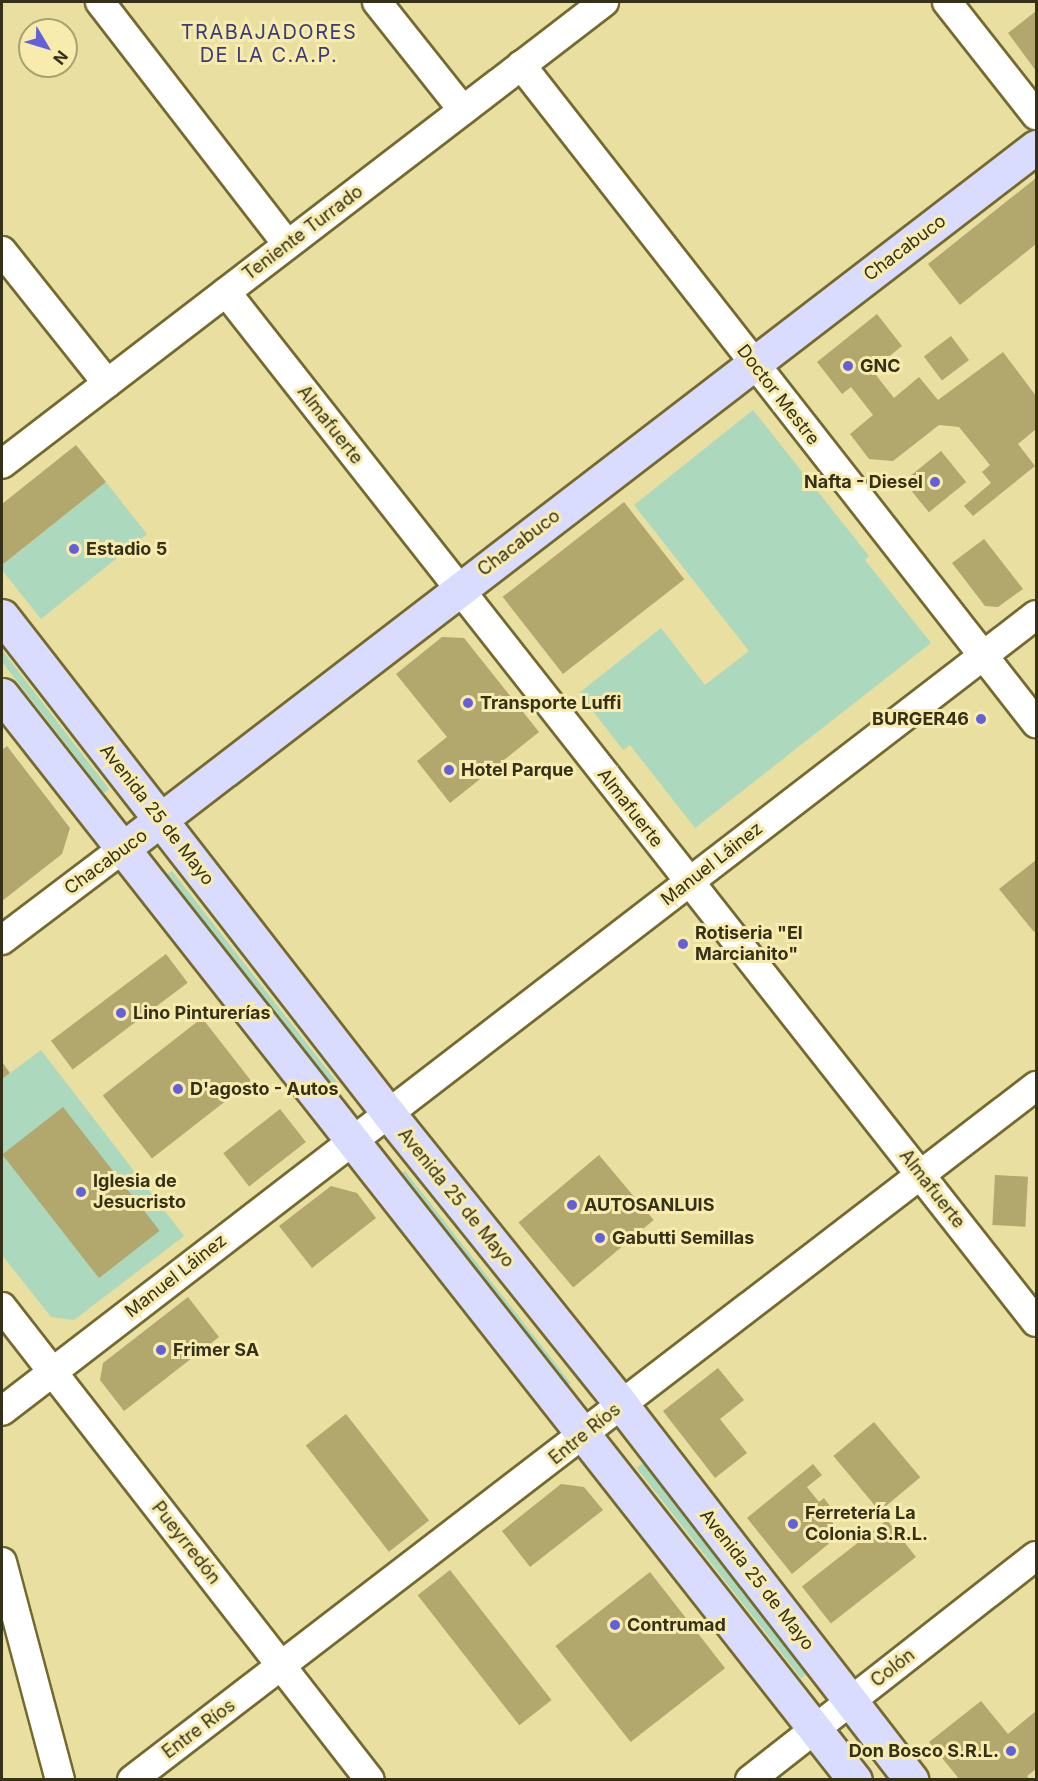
<!DOCTYPE html>
<html>
<head>
<meta charset="utf-8">
<style>
	body { margin:0 }
	#map { position:relative; width:1038px; height:1781px; overflow:hidden; background:#e9dfa1; font-family:Inter,sans-serif }
	div>[style] { position:absolute }
	[style*='--x'] { left:calc(var(--x)*1px); top:calc(var(--y)*1px); width:calc(var(--w)*1px); rotate:calc(var(--a)*1deg) }
	.green>* { inset:0; background:#acd8be; transform-origin:0 0 }
	.building>* { inset:0; background:#b2a76c; transform-origin:0 0 }
	.roads { filter:drop-shadow(2px 0 #746a2f) drop-shadow(-2px 0 #746a2f) drop-shadow(0 2px #746a2f) drop-shadow(0 -2px #746a2f) }
	.minor>* { height:28px; margin:-14px; padding:0 14px; transform-origin:14px; border-radius:14px; background:#fff }
	.major>* { height:33px; margin:-16.5px; padding:0 16.5px; transform-origin:16.5px; border-radius:16.5px; background:#d9dcfe }
	.dots>* { width:16px; height:16px; translate:-50% -50%; box-sizing:border-box; border:3px solid #f7ecae; border-radius:50% }
	span { translate:-50% -50%; white-space:nowrap; text-align:center; line-height:1.15; -webkit-text-stroke:6px #f7ecae; paint-order:stroke }
	.street-label { font-size:18px; color:#353018 }
	.poi-label { font-size:18px; color:#353018; font-weight:700 }
	.left { translate:0 -50%; text-align:left }
	.right { translate:-100% -50%; text-align:right }
	.neighbourhood-label { font-size:20px; color:#3a3c78; letter-spacing:1.5px }
	.frame { position:absolute; inset:0; border:3px solid #353018; pointer-events:none }
	.north { position:absolute; left:18px; top:18px; width:60px; height:60px; box-sizing:border-box; background:#f7ecae; border:2px solid #a9a172; border-radius:50%; rotate:128deg; font-size:16px; font-weight:700; line-height:24px; text-align:center; color:#353018 }
	.north::after { content:''; display:block; margin:auto; width:21px; height:27px; background:#6361da; clip-path:polygon(50% 0,100% 100%,50% 72%,0 100%) }
</style>
</head>
<body>
<div id="map">
	<div class="green">
		<div style="clip-path:polygon(753px 410px,869px 556px,865px 560px,931px 643px,695px 828px,630px 745px,623px 750px,579px 693px,661px 628px,705px 685px,749px 651px,634px 505px)"></div>
		<div style="clip-path:polygon(106px 482px,147px 534px,41px 619px,2px 570px,2px 565px)"></div>
		<div style="clip-path:polygon(2px 650px,109px 789px,104px 793px,2px 662px)"></div>
		<div style="left:172px;top:871px;width:269px;height:7px;rotate:52deg"></div>
		<div style="clip-path:polygon(41px 1050px,184px 1236px,74px 1320px,51px 1317px,2px 1255px,2px 1079px)"></div>
		<div style="left:405px;top:1171px;width:269px;height:8px;rotate:52deg"></div>
		<div style="left:643px;top:1463px;width:267px;height:8px;rotate:52deg"></div>
	</div>
	<div class="building">
		<div style="clip-path:polygon(1036px 11px,1036px 71px,1008px 33px)"></div>
		<div style="clip-path:polygon(1036px 178px,1036px 244px,960px 305px,928px 264px)"></div>
		<div style="clip-path:polygon(877px 314px,902px 346px,872px 370px,894px 398px,919px 377px,938px 400px,1003px 352px,1036px 396px,1036px 429px,1018px 444px,1035px 466px,973px 516px,964px 506px,991px 483px,982px 472px,990px 465px,959px 427px,939px 425px,893px 461px,869px 459px,850px 434px,873px 415px,851px 387px,842px 394px,817px 362px)"></div>
		<div style="left:951px;top:336px;width:30px;height:34px;rotate:53deg"></div>
		<div style="clip-path:polygon(76px 445px,106px 482px,2px 565px,2px 504px)"></div>
		<div style="left:941px;top:451px;width:40px;height:48px;rotate:51deg"></div>
		<div style="left:624px;top:502px;width:98px;height:154px;rotate:52deg"></div>
		<div style="clip-path:polygon(984px 539px,1023px 589px,998px 607px,985px 606px,952px 563px)"></div>
		<div style="clip-path:polygon(442px 637px,464px 638px,539px 732px,450px 803px,417px 761px,447px 737px,396px 674px)"></div>
		<div style="clip-path:polygon(7px 746px,70px 828px,62px 854px,2px 901px,2px 750px)"></div>
		<div style="clip-path:polygon(1036px 860px,1036px 930px,1034px 932px,999px 889px)"></div>
		<div style="left:166px;top:954px;width:36px;height:144px;rotate:53deg"></div>
		<div style="left:202px;top:1018px;width:80px;height:126px;rotate:52deg"></div>
		<div style="clip-path:polygon(2px 1062px,10px 1073px,2px 1079px)"></div>
		<div style="left:63px;top:1107px;width:157px;height:77px;rotate:52deg"></div>
		<div style="left:280px;top:1109px;width:42px;height:72px;rotate:52deg"></div>
		<div style="left:599px;top:1155px;width:85px;height:105px;rotate:50deg"></div>
		<div style="left:995px;top:1175px;width:33px;height:50px;rotate:3deg"></div>
		<div style="clip-path:polygon(331px 1186px,357px 1193px,376px 1218px,312px 1268px,279px 1226px)"></div>
		<div style="clip-path:polygon(188px 1297px,219px 1337px,124px 1411px,100px 1380px,103px 1363px)"></div>
		<div style="clip-path:polygon(718px 1368px,744px 1400px,720px 1419px,747px 1453px,715px 1478px,663px 1411px)"></div>
		<div style="left:346px;top:1414px;width:135px;height:51px;rotate:52deg"></div>
		<div style="left:874px;top:1422px;width:72px;height:53px;rotate:50deg"></div>
		<div style="clip-path:polygon(813px 1464px,822px 1475px,807px 1487px,819px 1502px,824px 1498px,832px 1509px,826px 1515px,839px 1530px,830px 1538px,832px 1541px,792px 1574px,747px 1518px)"></div>
		<div style="clip-path:polygon(561px 1484px,584px 1487px,603px 1510px,530px 1567px,502px 1531px)"></div>
		<div style="left:887px;top:1520px;width:47px;height:108px;rotate:52deg"></div>
		<div style="left:450px;top:1570px;width:165px;height:41px;rotate:52deg"></div>
		<div style="left:650px;top:1572px;width:122px;height:120px;rotate:52deg"></div>
		<div style="clip-path:polygon(981px 1701px,1008px 1734px,1036px 1711px,1036px 1769px,1027px 1776px,1030px 1780px,960px 1780px,929px 1742px)"></div>
	</div>
	<div class="roads">
		<div class="minor">
			<div style="--x:100;--y:2;--w:306;--a:52.3"></div>
			<div style="--x:377;--y:2;--w:138;--a:51.5"></div>
			<div style="--x:947;--y:2;--w:144;--a:51.8"></div>
			<div style="--x:521;--y:65;--w:836;--a:51.95"></div>
			<div style="--x:2;--y:251;--w:169;--a:51.5"></div>
			<div style="--x:226;--y:292;--w:1310;--a:51.82"></div>
			<div style="--x:2;--y:464;--w:759;--a:-37.5"></div>
			<div style="--x:2;--y:940;--w:149;--a:-37.1"></div>
			<div style="--x:2;--y:1307;--w:599;--a:52.12"></div>
			<div style="--x:2;--y:1411;--w:1305;--a:-37.59"></div>
			<div style="--x:2;--y:1562;--w:226;--a:75.1"></div>
			<div style="--x:132;--y:1780;--w:1140;--a:-37.51"></div>
			<div style="--x:750;--y:1780;--w:363;--a:-38.1"></div>
		</div>
		<div class="major">
			<div style="--x:2;--y:616;--w:631;--a:52.15"></div>
			<div style="--x:389;--y:1114;--w:371;--a:51.3"></div>
			<div style="--x:621;--y:1404;--w:475;--a:52.3"></div>
			<div style="--x:2;--y:695;--w:1380;--a:51.83"></div>
			<div style="--x:121;--y:850;--w:1154;--a:-37.54"></div>
		</div>
	</div>
	<div class="dots">
		<div style="left:848px;top:366px;background:#6361da"></div>
		<div style="left:935px;top:482px;background:#6361da"></div>
		<div style="left:74px;top:549px;background:#6361da"></div>
		<div style="left:468px;top:703px;background:#6361da"></div>
		<div style="left:981px;top:719px;background:#6361da"></div>
		<div style="left:449px;top:770px;background:#6361da"></div>
		<div style="left:683px;top:944px;background:#6361da"></div>
		<div style="left:121px;top:1013px;background:#6361da"></div>
		<div style="left:178px;top:1089px;background:#6361da"></div>
		<div style="left:81px;top:1192px;background:#6361da"></div>
		<div style="left:572px;top:1205px;background:#6361da"></div>
		<div style="left:600px;top:1238px;background:#6361da"></div>
		<div style="left:161px;top:1350px;background:#6361da"></div>
		<div style="left:793px;top:1524px;background:#6361da"></div>
		<div style="left:615px;top:1625px;background:#6361da"></div>
		<div style="left:1011px;top:1751px;background:#6361da"></div>
	</div>
	<div class="street-label">
		<span style="left:303px;top:233px;rotate:-37deg">Teniente Turrado</span>
		<span style="left:905px;top:248px;rotate:-37deg">Chacabuco</span>
		<span style="left:778px;top:395px;rotate:52deg">Doctor Mestre</span>
		<span style="left:330px;top:425px;rotate:52deg">Almafuerte</span>
		<span style="left:519px;top:543px;rotate:-37deg">Chacabuco</span>
		<span style="left:630px;top:808px;rotate:52deg">Almafuerte</span>
		<span style="left:157px;top:815px;rotate:52deg">Avenida 25 de Mayo</span>
		<span style="left:106px;top:862px;rotate:-36deg">Chacabuco</span>
		<span style="left:712px;top:864px;rotate:-38deg">Manuel Láinez</span>
		<span style="left:932px;top:1189px;rotate:52deg">Almafuerte</span>
		<span style="left:456px;top:1198px;rotate:51deg">Avenida 25 de Mayo</span>
		<span style="left:176px;top:1276px;rotate:-38deg">Manuel Láinez</span>
		<span style="left:585px;top:1434px;rotate:-39deg">Entre Ríos</span>
		<span style="left:186px;top:1543px;rotate:52deg">Pueyrredón</span>
		<span style="left:757px;top:1580px;rotate:52deg">Avenida 25 de Mayo</span>
		<span style="left:893px;top:1668px;rotate:-38deg">Colón</span>
		<span style="left:199px;top:1729px;rotate:-37deg">Entre Ríos</span>
	</div>
	<div class="poi-label">
		<span class="left" style="left:860px;top:366px">GNC</span>
		<span class="right" style="left:923px;top:482px">Nafta - Diesel</span>
		<span class="left" style="left:86px;top:549px">Estadio 5</span>
		<span class="left" style="left:480px;top:703px">Transporte Luffi</span>
		<span class="right" style="left:969px;top:719px">BURGER46</span>
		<span class="left" style="left:461px;top:770px">Hotel Parque</span>
		<span class="left" style="left:695px;top:944px">Rotiseria "El<br>Marcianito"</span>
		<span class="left" style="left:133px;top:1013px">Lino Pinturerías</span>
		<span class="left" style="left:190px;top:1089px">D'agosto - Autos</span>
		<span class="left" style="left:93px;top:1192px">Iglesia de<br>Jesucristo</span>
		<span class="left" style="left:584px;top:1205px">AUTOSANLUIS</span>
		<span class="left" style="left:612px;top:1238px">Gabutti Semillas</span>
		<span class="left" style="left:173px;top:1350px">Frimer SA</span>
		<span class="left" style="left:805px;top:1524px">Ferretería La<br>Colonia S.R.L.</span>
		<span class="left" style="left:627px;top:1625px">Contrumad</span>
		<span class="right" style="left:999px;top:1751px">Don Bosco S.R.L.</span>
	</div>
	<div class="neighbourhood-label">
		<span style="left:269px;top:44px">TRABAJADORES<br>DE LA C.A.P.</span>
	</div>
	<div class="frame"></div>
	<div class="north">N</div>
</div>
</body>
</html>
